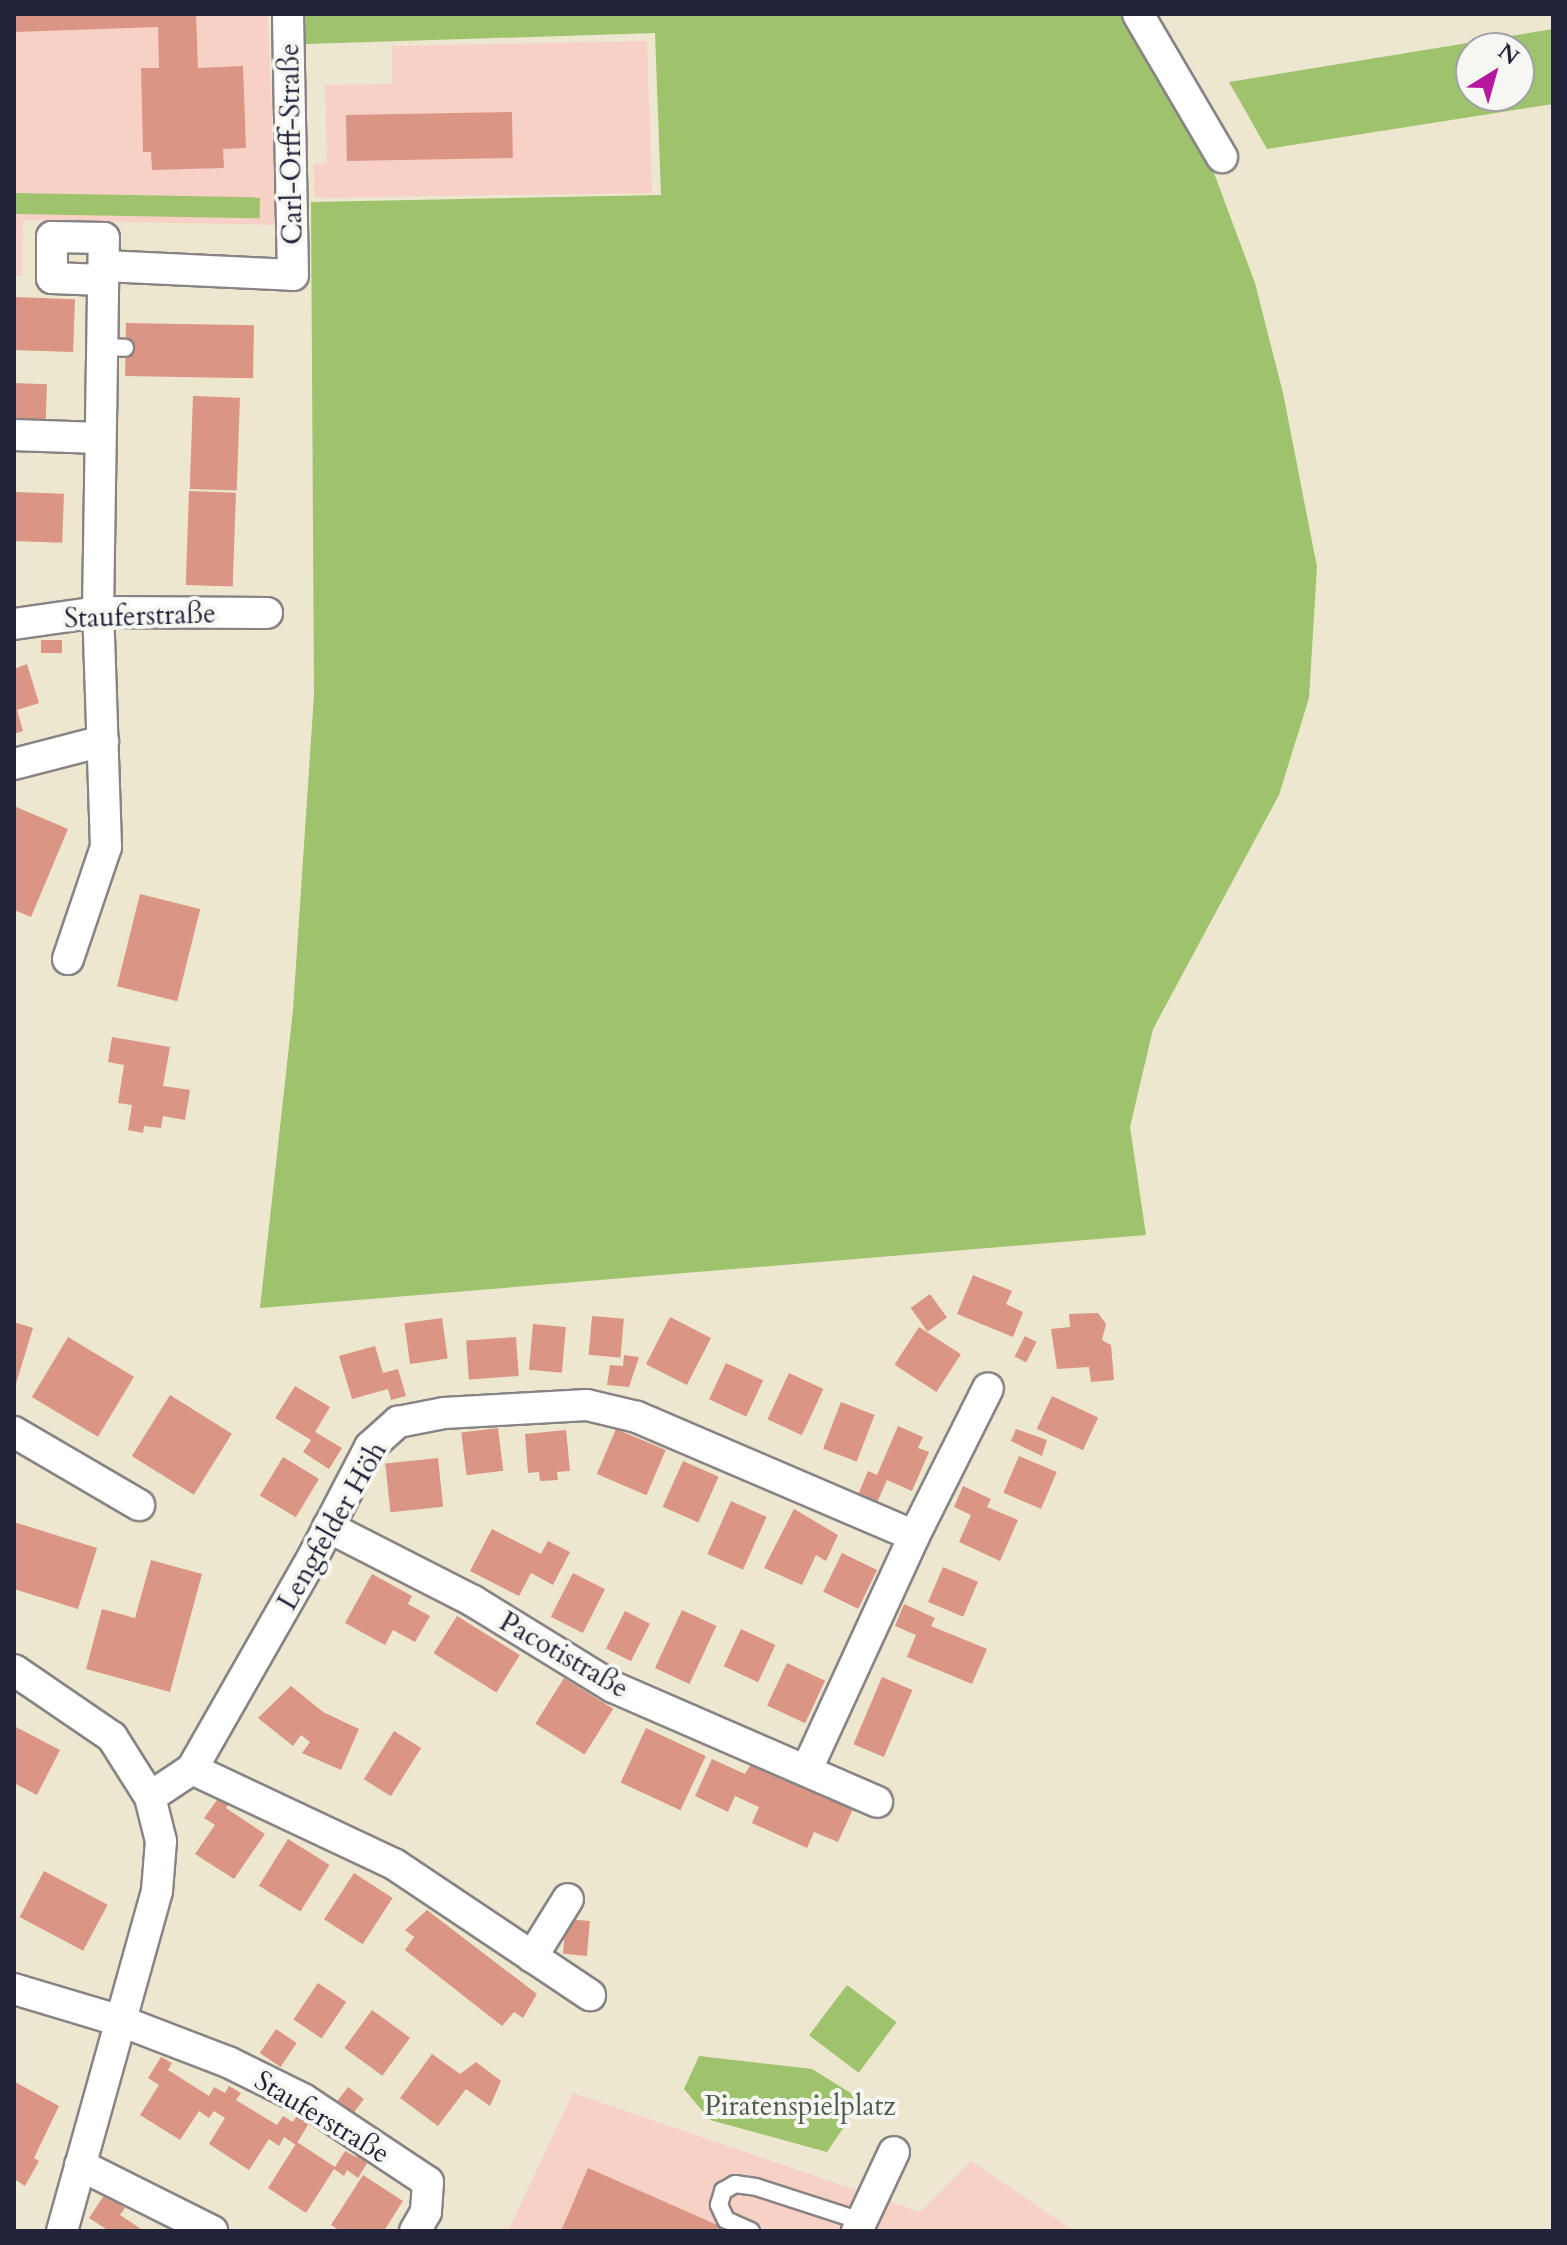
<!DOCTYPE html>
<html>
<head>
<meta charset="utf-8">
<style>
	body { margin:0 }
	#map { position:relative; width:1567px; height:2245px; overflow:hidden; background:#ede7cf; font-family:Cardo,serif }
	div>[style] { position:absolute }
	[style*='--x'] { left:calc(var(--x)*1px); top:calc(var(--y)*1px); width:calc(var(--w)*1px); rotate:calc(var(--a)*1deg) }
	.built>* { inset:0; background:#f7d1c6 }
	.green>* { inset:0; background:#9fc26c; transform-origin:0 0 }
	.building>* { inset:0; background:#db9585; transform-origin:0 0 }
	.roads { filter:drop-shadow(2px 0 #888485) drop-shadow(-2px 0 #888485) drop-shadow(0 2px #888485) drop-shadow(0 -2px #888485) }
	.lane>* { height:16px; margin:-8px; padding:0 8px; transform-origin:8px; border-radius:8px; background:#fff }
	.street>* { height:30px; margin:-15px; padding:0 15px; transform-origin:15px; border-radius:15px; background:#fff }
	span { translate:-50% -50%; white-space:nowrap; text-align:center; line-height:1.15; -webkit-text-stroke:8px #f6f6f2; paint-order:stroke }
	.street-label { font-size:28px; color:#22223b }
	.park-label { font-size:28px; color:#4e5a4c }
	.frame { position:absolute; inset:0; border:16px solid #22223b; pointer-events:none }
	.north { position:absolute; left:1455px; top:32px; width:80px; height:80px; box-sizing:border-box; background:#f6f6f2; border:2px solid #a1a1a9; border-radius:50%; rotate:37deg; font-size:22px; font-weight:700; line-height:32px; text-align:center; color:#22223b }
	.north::after { content:''; display:block; margin:auto; width:28px; height:36px; background:#b5179e; clip-path:polygon(50% 0,100% 100%,50% 72%,0 100%) }
</style>
</head>
<body>
<div id="map">
	<div class="built">
		<div style="clip-path:polygon(14px 14px,268px 14px,276px 225px,23px 220px,22px 276px,14px 276px)"></div>
		<div style="clip-path:polygon(647px 41px,652px 193px,315px 198px,313px 164px,327px 163px,325px 85px,392px 84px,392px 46px)"></div>
		<div style="clip-path:polygon(573px 2093px,920px 2212px,971px 2161px,1074px 2231px,508px 2231px)"></div>
	</div>
	<div class="green">
		<div style="clip-path:polygon(305px 14px,1126px 14px,1208px 157px,1255px 283px,1283px 393px,1317px 567px,1309px 698px,1279px 795px,1153px 1029px,1130px 1127px,1146px 1235px,260px 1308px,293px 1010px,314px 695px,311px 202px,661px 195px,655px 33px,306px 44px)"></div>
		<div style="clip-path:polygon(evenodd,1553px 29px,1553px 104px,1267px 149px,1229px 82px,1553px 29px,1471px 48px,1519px 48px,1519px 96px,1471px 96px,1471px 48px)"></div>
		<div style="left:14px;top:193px;width:246px;height:21px;rotate:1deg"></div>
		<div style="left:847px;top:1985px;width:62px;height:63px;rotate:37deg"></div>
		<div style="clip-path:polygon(699px 2056px,812px 2069px,862px 2100px,827px 2152px,710px 2120px,684px 2089px)"></div>
	</div>
	<div class="building">
		<div style="clip-path:polygon(14px 14px,196px 14px,198px 68px,243px 66px,246px 148px,223px 149px,224px 168px,152px 170px,151px 152px,143px 152px,141px 68px,159px 68px,158px 27px,14px 32px)"></div>
		<div style="left:512px;top:112px;width:46px;height:166px;rotate:89deg"></div>
		<div style="left:14px;top:297px;width:61px;height:53px;rotate:2deg"></div>
		<div style="left:126px;top:323px;width:128px;height:53px;rotate:1deg"></div>
		<div style="left:14px;top:383px;width:33px;height:40px;rotate:2deg"></div>
		<div style="left:193px;top:396px;width:47px;height:93px;rotate:2deg"></div>
		<div style="left:189px;top:491px;width:47px;height:94px;rotate:2deg"></div>
		<div style="left:14px;top:492px;width:50px;height:49px;rotate:2deg"></div>
		<div style="left:62px;top:640px;width:13px;height:21px;rotate:90deg"></div>
		<div style="clip-path:polygon(27px 664px,39px 703px,17px 710px,23px 731px,14px 734px,14px 669px)"></div>
		<div style="clip-path:polygon(14px 806px,68px 829px,31px 917px,14px 910px)"></div>
		<div style="left:140px;top:894px;width:62px;height:95px;rotate:14deg"></div>
		<div style="clip-path:polygon(112px 1037px,170px 1047px,163px 1086px,190px 1090px,185px 1120px,163px 1116px,161px 1128px,144px 1126px,143px 1133px,128px 1130px,132px 1105px,118px 1103px,124px 1065px,108px 1062px)"></div>
		<div style="clip-path:polygon(973px 1275px,1012px 1291px,1006px 1304px,1023px 1312px,1013px 1337px,957px 1314px)"></div>
		<div style="left:930px;top:1294px;width:29px;height:24px;rotate:54deg"></div>
		<div style="clip-path:polygon(1098px 1313px,1106px 1324px,1102px 1340px,1111px 1345px,1114px 1380px,1091px 1382px,1089px 1367px,1057px 1369px,1051px 1329px,1070px 1327px,1069px 1314px)"></div>
		<div style="left:592px;top:1316px;width:32px;height:39px;rotate:5deg"></div>
		<div style="left:670px;top:1317px;width:46px;height:53px;rotate:27deg"></div>
		<div style="left:442px;top:1318px;width:41px;height:38px;rotate:82deg"></div>
		<div style="clip-path:polygon(14px 1322px,33px 1328px,15px 1387px,14px 1387px)"></div>
		<div style="left:533px;top:1324px;width:33px;height:46px;rotate:5deg"></div>
		<div style="left:919px;top:1327px;width:50px;height:45px;rotate:33deg"></div>
		<div style="left:1025px;top:1336px;width:13px;height:23px;rotate:27deg"></div>
		<div style="left:68px;top:1337px;width:77px;height:70px;rotate:31deg"></div>
		<div style="left:516px;top:1337px;width:39px;height:50px;rotate:86deg"></div>
		<div style="clip-path:polygon(375px 1346px,383px 1373px,398px 1369px,406px 1396px,391px 1400px,388px 1389px,352px 1399px,339px 1356px)"></div>
		<div style="clip-path:polygon(624px 1355px,639px 1357px,629px 1387px,607px 1385px,610px 1365px,623px 1366px)"></div>
		<div style="left:726px;top:1363px;width:41px;height:40px;rotate:25deg"></div>
		<div style="left:789px;top:1373px;width:38px;height:51px;rotate:25deg"></div>
		<div style="clip-path:polygon(295px 1386px,330px 1407px,315px 1432px,342px 1448px,329px 1469px,303px 1452px,311px 1440px,275px 1418px)"></div>
		<div style="left:170px;top:1395px;width:73px;height:72px;rotate:32deg"></div>
		<div style="left:1052px;top:1396px;width:51px;height:36px;rotate:25deg"></div>
		<div style="left:841px;top:1402px;width:36px;height:50px;rotate:21deg"></div>
		<div style="clip-path:polygon(898px 1426px,923px 1437px,918px 1448px,929px 1452px,912px 1491px,887px 1480px,876px 1505px,857px 1497px,868px 1471px,877px 1475px)"></div>
		<div style="left:498px;top:1428px;width:43px;height:37px;rotate:83deg"></div>
		<div style="left:616px;top:1429px;width:54px;height:49px;rotate:23deg"></div>
		<div style="clip-path:polygon(1016px 1429px,1047px 1440px,1042px 1456px,1011px 1441px)"></div>
		<div style="clip-path:polygon(566px 1430px,570px 1471px,557px 1472px,558px 1480px,540px 1481px,539px 1472px,528px 1473px,525px 1434px)"></div>
		<div style="left:1019px;top:1456px;width:41px;height:40px;rotate:23deg"></div>
		<div style="left:283px;top:1457px;width:42px;height:45px;rotate:31deg"></div>
		<div style="left:438px;top:1458px;width:49px;height:53px;rotate:84deg"></div>
		<div style="left:683px;top:1461px;width:39px;height:50px;rotate:24deg"></div>
		<div style="clip-path:polygon(963px 1486px,991px 1499px,987px 1507px,1018px 1520px,1000px 1561px,959px 1542px,971px 1515px,954px 1507px)"></div>
		<div style="left:731px;top:1501px;width:39px;height:58px;rotate:24deg"></div>
		<div style="clip-path:polygon(794px 1509px,838px 1535px,826px 1561px,816px 1555px,802px 1585px,764px 1568px)"></div>
		<div style="clip-path:polygon(14px 1522px,97px 1548px,78px 1609px,14px 1589px)"></div>
		<div style="clip-path:polygon(492px 1529px,541px 1554px,548px 1541px,570px 1552px,553px 1585px,531px 1573px,519px 1596px,470px 1571px)"></div>
		<div style="left:842px;top:1553px;width:39px;height:43px;rotate:26deg"></div>
		<div style="clip-path:polygon(151px 1560px,202px 1574px,170px 1692px,86px 1669px,102px 1609px,135px 1618px)"></div>
		<div style="left:943px;top:1567px;width:38px;height:38px;rotate:23deg"></div>
		<div style="left:573px;top:1573px;width:36px;height:49px;rotate:27deg"></div>
		<div style="clip-path:polygon(372px 1574px,412px 1596px,408px 1604px,430px 1616px,415px 1642px,393px 1630px,385px 1645px,345px 1623px)"></div>
		<div style="clip-path:polygon(904px 1604px,935px 1618px,931px 1626px,987px 1649px,972px 1684px,907px 1657px,916px 1635px,895px 1626px)"></div>
		<div style="left:682px;top:1610px;width:38px;height:64px;rotate:25deg"></div>
		<div style="left:625px;top:1611px;width:28px;height:42px;rotate:27deg"></div>
		<div style="left:457px;top:1616px;width:74px;height:44px;rotate:32deg"></div>
		<div style="left:741px;top:1629px;width:38px;height:41px;rotate:25deg"></div>
		<div style="left:787px;top:1663px;width:42px;height:47px;rotate:25deg"></div>
		<div style="left:882px;top:1677px;width:33px;height:73px;rotate:23deg"></div>
		<div style="left:564px;top:1678px;width:58px;height:54px;rotate:32deg"></div>
		<div style="clip-path:polygon(291px 1686px,323px 1712px,359px 1729px,341px 1770px,302px 1753px,310px 1742px,301px 1735px,293px 1746px,258px 1718px)"></div>
		<div style="clip-path:polygon(14px 1726px,60px 1750px,37px 1795px,14px 1783px)"></div>
		<div style="left:646px;top:1728px;width:66px;height:60px;rotate:25deg"></div>
		<div style="left:394px;top:1731px;width:32px;height:57px;rotate:32deg"></div>
		<div style="clip-path:polygon(712px 1759px,745px 1774px,751px 1764px,853px 1809px,838px 1842px,814px 1832px,807px 1848px,752px 1823px,759px 1807px,735px 1796px,728px 1812px,695px 1796px)"></div>
		<div style="clip-path:polygon(219px 1797px,229px 1803px,226px 1808px,265px 1834px,234px 1879px,195px 1854px,215px 1825px,204px 1818px)"></div>
		<div style="left:288px;top:1839px;width:49px;height:55px;rotate:32deg"></div>
		<div style="left:44px;top:1871px;width:72px;height:52px;rotate:28deg"></div>
		<div style="left:354px;top:1873px;width:46px;height:55px;rotate:33deg"></div>
		<div style="clip-path:polygon(427px 1910px,537px 1994px,523px 2018px,514px 2012px,502px 2026px,405px 1950px,414px 1937px,405px 1930px)"></div>
		<div style="left:566px;top:1919px;width:24px;height:35px;rotate:5deg"></div>
		<div style="left:318px;top:1983px;width:34px;height:44px;rotate:34deg"></div>
		<div style="left:372px;top:2010px;width:47px;height:47px;rotate:36deg"></div>
		<div style="left:276px;top:2029px;width:25px;height:29px;rotate:34deg"></div>
		<div style="clip-path:polygon(432px 2054px,460px 2074px,476px 2062px,501px 2081px,490px 2106px,466px 2089px,438px 2126px,400px 2098px)"></div>
		<div style="clip-path:polygon(161px 2057px,172px 2063px,168px 2070px,209px 2096px,214px 2087px,225px 2093px,229px 2086px,241px 2093px,236px 2100px,277px 2125px,283px 2116px,293px 2122px,300px 2111px,312px 2118px,296px 2145px,284px 2137px,279px 2146px,269px 2139px,249px 2170px,209px 2144px,225px 2118px,214px 2111px,209px 2118px,199px 2111px,180px 2140px,140px 2115px,159px 2085px,148px 2078px)"></div>
		<div style="clip-path:polygon(15px 2082px,59px 2106px,34px 2158px,39px 2161px,25px 2186px,14px 2179px)"></div>
		<div style="left:348px;top:2087px;width:20px;height:21px;rotate:37deg"></div>
		<div style="clip-path:polygon(297px 2142px,335px 2167px,345px 2151px,356px 2157px,360px 2150px,371px 2157px,358px 2178px,347px 2170px,344px 2176px,334px 2169px,306px 2213px,268px 2188px)"></div>
		<div style="clip-path:polygon(588px 2168px,731px 2231px,561px 2231px)"></div>
		<div style="clip-path:polygon(363px 2175px,403px 2201px,384px 2231px,340px 2231px,331px 2225px)"></div>
		<div style="clip-path:polygon(105px 2194px,125px 2208px,120px 2215px,144px 2231px,109px 2231px,89px 2218px)"></div>
	</div>
	<div class="roads">
		<div class="lane">
			<div style="--x:102;--y:347;--w:23;--a:2"></div>
			<div style="--x:751;--y:2231;--w:27;--a:-156"></div>
			<div style="--x:726;--y:2220;--w:17;--a:-115"></div>
			<div style="--x:719;--y:2205;--w:15;--a:-74"></div>
			<div style="--x:723;--y:2191;--w:14;--a:-30"></div>
			<div style="--x:735;--y:2184;--w:21;--a:8"></div>
			<div style="--x:756;--y:2187;--w:110;--a:17.9"></div>
		</div>
		<div class="street">
			<div style="--x:1138;--y:14;--w:166;--a:59.6"></div>
			<div style="--x:104;--y:266;--w:189;--a:2.7"></div>
			<div style="--x:293;--y:275;--w:261;--a:-91.1"></div>
			<div style="--x:14;--y:435;--w:85;--a:2"></div>
			<div style="--x:14;--y:624;--w:85;--a:-8.1"></div>
			<div style="--x:98;--y:612;--w:169;--a:0.3"></div>
			<div style="--x:14;--y:764;--w:92;--a:-14.5"></div>
			<div style="--x:68;--y:959;--w:118;--a:-71.3"></div>
			<div style="--x:106;--y:847;--w:235;--a:-91.9"></div>
			<div style="--x:98;--y:612;--w:374;--a:-89.1"></div>
			<div style="--x:104;--y:238;--w:52;--a:-178.9"></div>
			<div style="--x:52;--y:237;--w:41;--a:90"></div>
			<div style="--x:52;--y:278;--w:51;--a:2.2"></div>
			<div style="--x:14;--y:1432;--w:145;--a:30.3"></div>
			<div style="--x:328;--y:1527;--w:163;--a:27"></div>
			<div style="--x:473;--y:1601;--w:164;--a:31.6"></div>
			<div style="--x:613;--y:1687;--w:288;--a:23.5"></div>
			<div style="--x:14;--y:1670;--w:119;--a:34.4"></div>
			<div style="--x:112;--y:1737;--w:71;--a:57.7"></div>
			<div style="--x:150;--y:1797;--w:45;--a:76"></div>
			<div style="--x:161;--y:1841;--w:50;--a:94.6"></div>
			<div style="--x:157;--y:1891;--w:353;--a:105.6"></div>
			<div style="--x:192;--y:1769;--w:223;--a:25.2"></div>
			<div style="--x:394;--y:1864;--w:236;--a:33.8"></div>
			<div style="--x:807;--y:1769;--w:256;--a:-65.3"></div>
			<div style="--x:914;--y:1536;--w:165;--a:-63.4"></div>
			<div style="--x:150;--y:1797;--w:50;--a:-33.7"></div>
			<div style="--x:192;--y:1769;--w:246;--a:-60.3"></div>
			<div style="--x:314;--y:1555;--w:122;--a:-62.6"></div>
			<div style="--x:370;--y:1447;--w:38;--a:-42"></div>
			<div style="--x:398;--y:1422;--w:47;--a:-11.1"></div>
			<div style="--x:444;--y:1413;--w:143;--a:-3.2"></div>
			<div style="--x:587;--y:1405;--w:51;--a:13.5"></div>
			<div style="--x:637;--y:1417;--w:301;--a:23.2"></div>
			<div style="--x:532;--y:1957;--w:68;--a:-58.2"></div>
			<div style="--x:14;--y:1989;--w:112;--a:16.7"></div>
			<div style="--x:121;--y:2021;--w:115;--a:21"></div>
			<div style="--x:228;--y:2062;--w:84;--a:26.3"></div>
			<div style="--x:303;--y:2099;--w:150;--a:33.6"></div>
			<div style="--x:428;--y:2182;--w:30;--a:94"></div>
			<div style="--x:426;--y:2212;--w:22;--a:120"></div>
			<div style="--x:80;--y:2165;--w:148;--a:26.6"></div>
			<div style="--x:857;--y:2231;--w:87;--a:-64.9"></div>
		</div>
	</div>
	<div class="street-label">
		<span style="left:291px;top:144px;rotate:-91deg">Carl-Orff-Straße</span>
		<span style="left:140px;top:616px;rotate:-2deg">Stauferstraße</span>
		<span style="left:332px;top:1526px;rotate:-60deg">Lengfelder Höh</span>
		<span style="left:564px;top:1655px;rotate:30deg">Pacotistraße</span>
		<span style="left:322px;top:2117px;rotate:31deg">Stauferstraße</span>
	</div>
	<div class="park-label">
		<span style="left:800px;top:2106px">Piratenspielplatz</span>
	</div>
	<div class="frame"></div>
	<div class="north">N</div>
</div>
</body>
</html>
